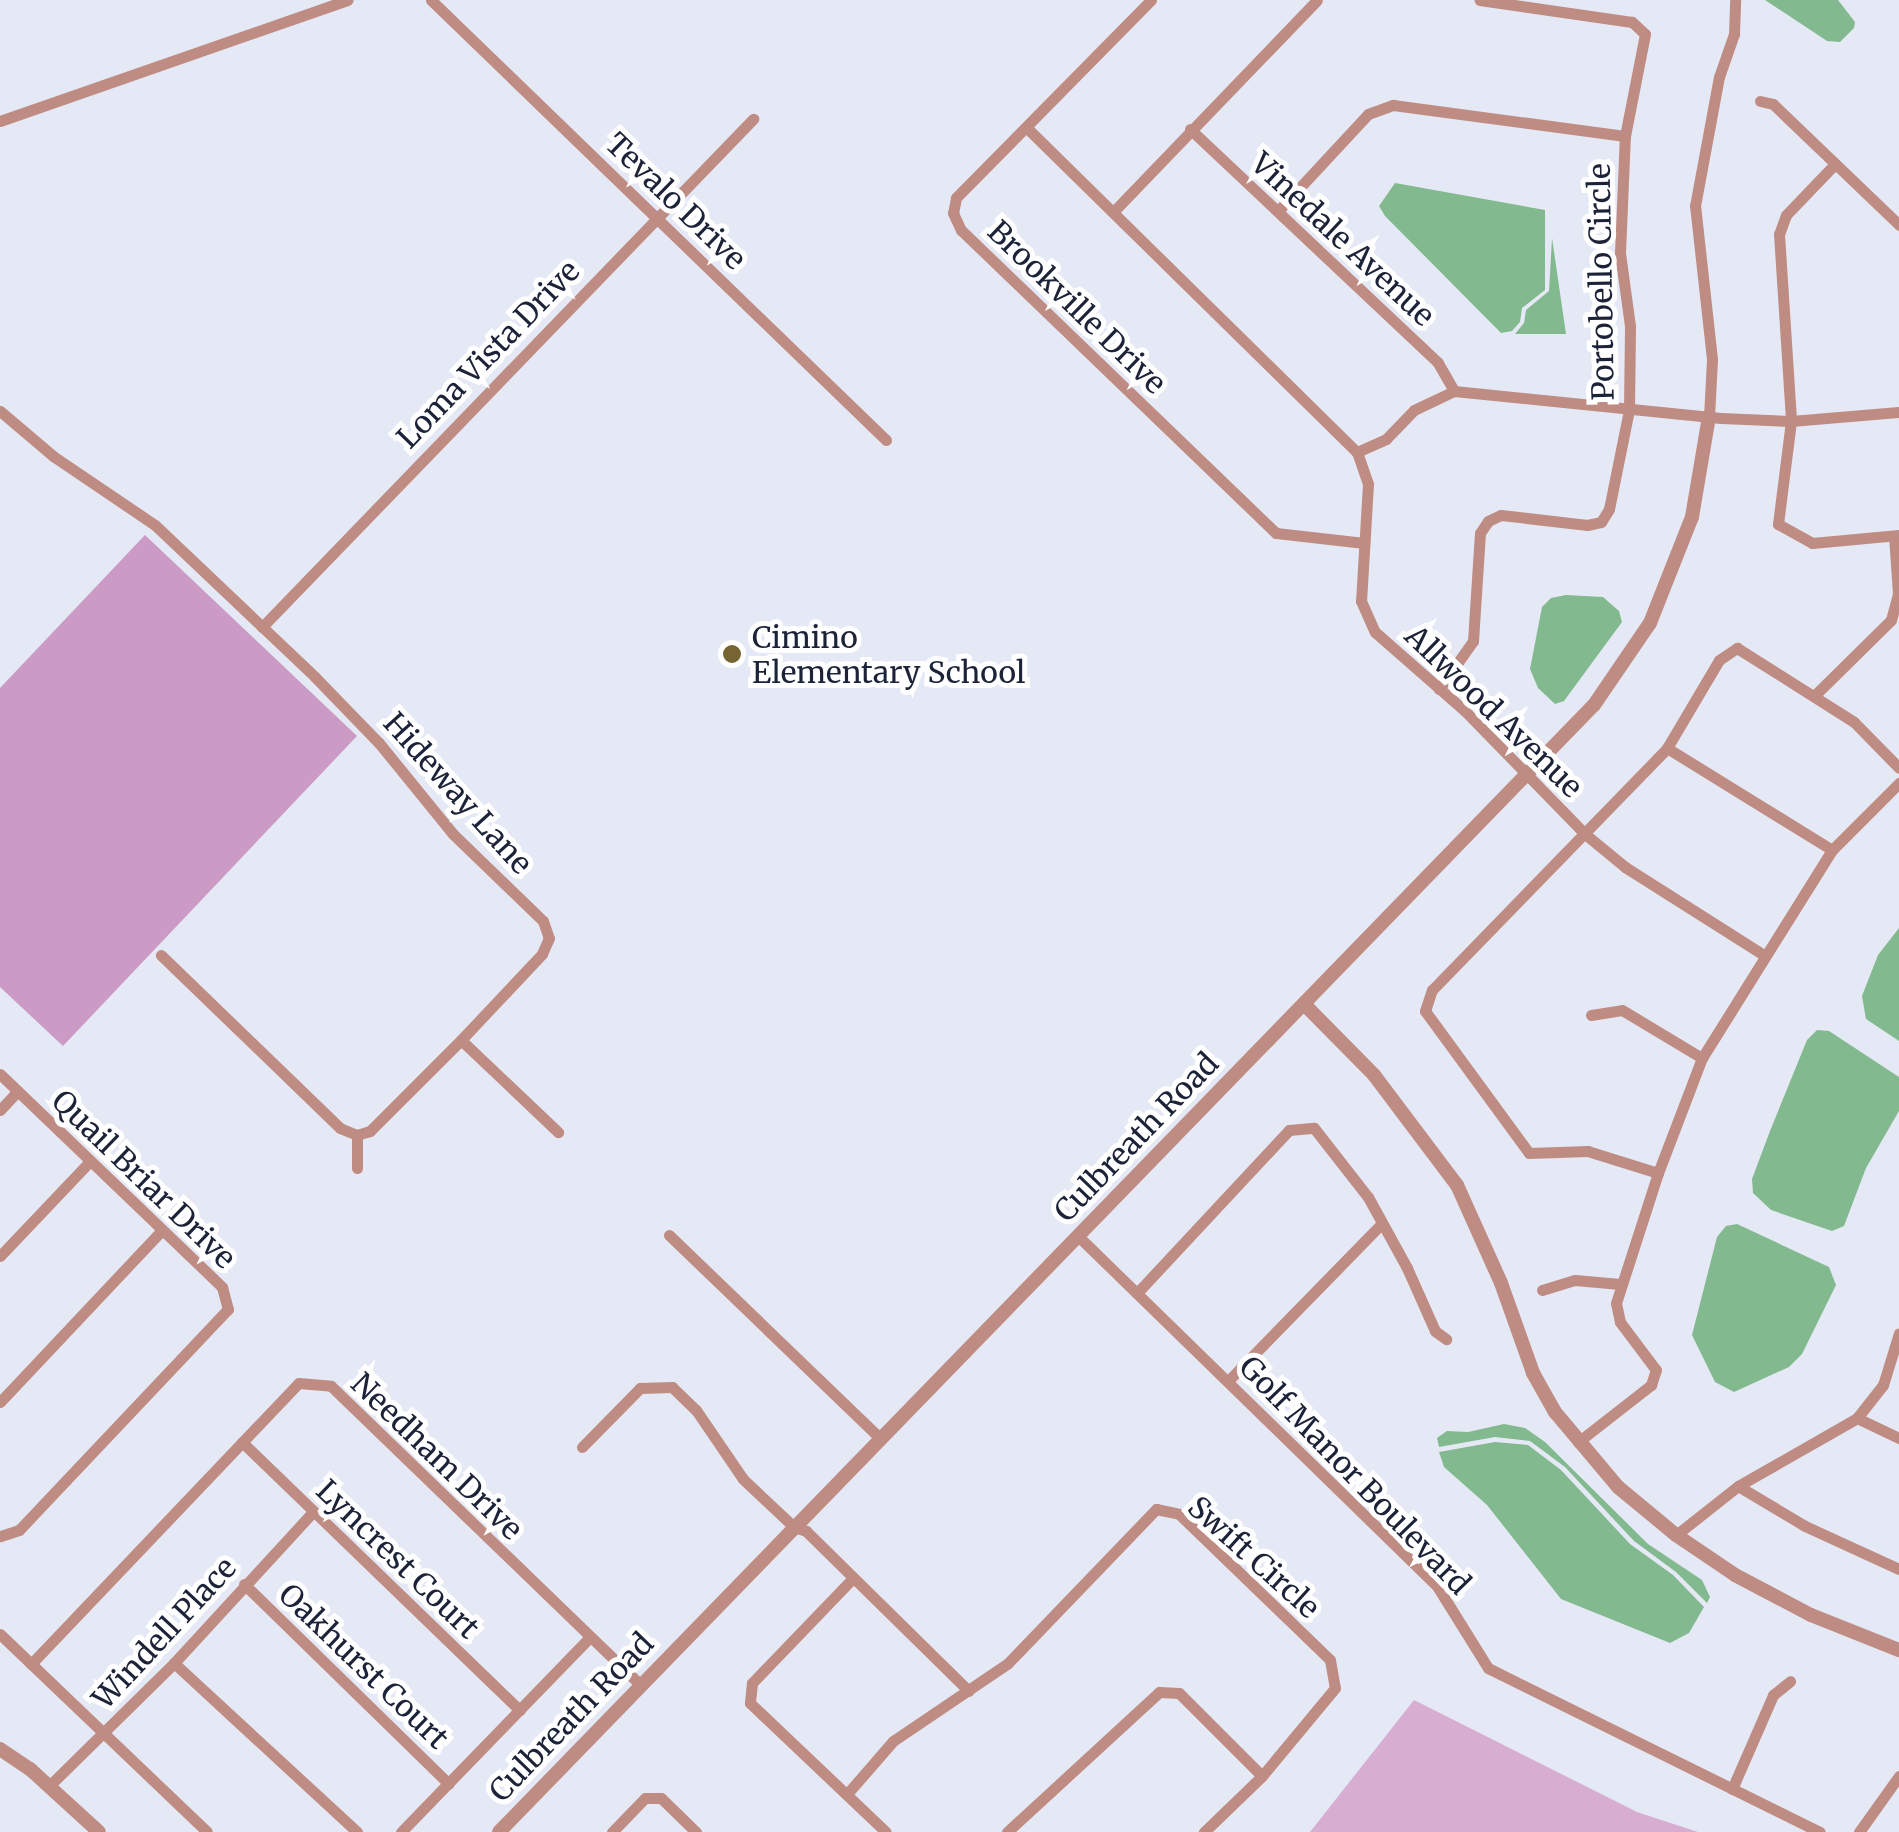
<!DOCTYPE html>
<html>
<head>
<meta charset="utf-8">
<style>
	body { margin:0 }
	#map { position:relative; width:1899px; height:1832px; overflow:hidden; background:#e5e9f5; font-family:Merriweather,serif }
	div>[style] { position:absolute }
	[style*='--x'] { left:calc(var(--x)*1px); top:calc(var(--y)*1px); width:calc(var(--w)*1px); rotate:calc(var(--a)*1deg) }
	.green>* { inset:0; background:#d7aed1 }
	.forest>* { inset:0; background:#cb9ac5 }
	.water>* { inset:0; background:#83b98f }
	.minor>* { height:11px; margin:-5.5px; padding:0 5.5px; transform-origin:5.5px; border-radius:5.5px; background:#bf8c83 }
	.tertiary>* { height:14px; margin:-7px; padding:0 7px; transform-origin:7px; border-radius:7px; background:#bf8c83 }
	.dots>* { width:28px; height:28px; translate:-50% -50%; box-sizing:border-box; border:5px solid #fff; border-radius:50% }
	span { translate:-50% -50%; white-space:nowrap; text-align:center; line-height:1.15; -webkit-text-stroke:10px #fff; paint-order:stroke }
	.street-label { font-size:30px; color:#1c2338 }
	.poi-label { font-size:30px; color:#1c2338 }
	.left { translate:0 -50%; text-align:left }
</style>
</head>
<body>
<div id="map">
	<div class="green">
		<div style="clip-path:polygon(1414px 1700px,1637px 1812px,1698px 1832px,1310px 1832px)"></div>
	</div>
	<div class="forest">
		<div style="clip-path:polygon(145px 535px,357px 736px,63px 1046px,0 987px,0 688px)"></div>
	</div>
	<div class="water">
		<div style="clip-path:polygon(1765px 0,1838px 0,1855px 22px,1854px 28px,1840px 42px,1827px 41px)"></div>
		<div style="clip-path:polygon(1395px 183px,1545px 210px,1545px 290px,1522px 308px,1520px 322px,1512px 331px,1501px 333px,1385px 216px,1379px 206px)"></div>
		<div style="clip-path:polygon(1552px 238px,1566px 334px,1515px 334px,1524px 323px,1526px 310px,1549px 291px)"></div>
		<div style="clip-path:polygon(1566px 595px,1603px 597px,1619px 611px,1622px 622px,1564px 701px,1555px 704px,1538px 688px,1530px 669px,1542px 607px,1551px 598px)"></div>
		<div style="clip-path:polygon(1899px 928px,1899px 1041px,1866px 1019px,1862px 996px,1878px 955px)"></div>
		<div style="clip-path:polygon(1817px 1030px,1829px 1031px,1899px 1077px,1899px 1111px,1866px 1168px,1844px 1226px,1832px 1231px,1771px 1210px,1753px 1193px,1752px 1179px,1770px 1131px,1807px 1040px)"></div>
		<div style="clip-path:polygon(1737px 1224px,1829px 1267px,1836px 1285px,1802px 1354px,1789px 1367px,1734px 1392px,1715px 1382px,1692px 1335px,1717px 1237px,1726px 1226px)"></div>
		<div style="clip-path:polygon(1504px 1424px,1525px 1428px,1545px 1442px,1648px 1544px,1702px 1580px,1710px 1597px,1707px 1603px,1676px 1572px,1634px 1541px,1565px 1467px,1530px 1441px,1495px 1437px,1439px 1447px,1437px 1438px,1447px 1431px,1468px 1432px)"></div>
		<div style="clip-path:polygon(1495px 1442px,1528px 1445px,1561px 1470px,1630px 1544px,1673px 1575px,1704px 1607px,1689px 1633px,1670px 1643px,1561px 1599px,1487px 1505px,1444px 1467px,1439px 1452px)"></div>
	</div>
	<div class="minor">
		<div style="--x:431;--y:0;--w:633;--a:44.04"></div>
		<div style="--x:1151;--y:0;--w:278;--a:134.6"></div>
		<div style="--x:956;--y:198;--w:15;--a:101"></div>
		<div style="--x:953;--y:213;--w:19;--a:65"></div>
		<div style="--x:961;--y:230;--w:437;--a:43.9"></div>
		<div style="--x:1276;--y:533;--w:89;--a:6.5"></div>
		<div style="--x:1760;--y:101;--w:13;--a:13"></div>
		<div style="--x:1773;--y:104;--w:175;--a:43.8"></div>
		<div style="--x:0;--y:121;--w:368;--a:-19.2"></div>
		<div style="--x:1027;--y:128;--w:462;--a:44.5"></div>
		<div style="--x:1357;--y:452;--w:34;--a:71"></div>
		<div style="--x:1368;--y:484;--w:117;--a:93.4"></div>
		<div style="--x:1361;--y:601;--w:34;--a:66"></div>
		<div style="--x:1375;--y:632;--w:120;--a:41.3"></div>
		<div style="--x:1465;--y:711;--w:172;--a:45.7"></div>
		<div style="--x:1585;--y:834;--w:52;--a:39.5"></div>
		<div style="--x:1625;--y:867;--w:166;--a:32.4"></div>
		<div style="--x:1190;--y:129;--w:341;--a:43.3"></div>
		<div style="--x:1438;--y:363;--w:32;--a:60"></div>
		<div style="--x:1834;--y:165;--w:69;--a:133.8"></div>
		<div style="--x:1786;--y:215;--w:20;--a:110"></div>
		<div style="--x:1779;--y:234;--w:187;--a:86.3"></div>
		<div style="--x:1791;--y:421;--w:104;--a:97.2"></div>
		<div style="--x:1778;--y:524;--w:39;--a:29"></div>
		<div style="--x:1812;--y:543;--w:87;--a:-5.3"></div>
		<div style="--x:1115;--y:210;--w:291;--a:-46.1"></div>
		<div style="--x:1278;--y:211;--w:132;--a:-47.1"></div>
		<div style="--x:1368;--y:114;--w:27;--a:-20"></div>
		<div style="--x:1393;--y:105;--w:234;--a:7.6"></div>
		<div style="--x:0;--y:411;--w:70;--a:40.3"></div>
		<div style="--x:53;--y:456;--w:123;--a:34.1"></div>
		<div style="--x:155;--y:525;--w:221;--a:43.5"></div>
		<div style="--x:315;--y:677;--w:92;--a:45.9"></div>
		<div style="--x:379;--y:743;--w:117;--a:50.9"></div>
		<div style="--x:453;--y:834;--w:125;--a:44"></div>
		<div style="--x:543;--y:921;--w:18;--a:71"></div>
		<div style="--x:549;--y:938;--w:17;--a:114"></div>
		<div style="--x:542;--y:954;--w:118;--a:133.3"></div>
		<div style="--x:461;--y:1040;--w:129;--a:135"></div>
		<div style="--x:370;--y:1131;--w:14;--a:163"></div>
		<div style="--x:357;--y:1135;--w:18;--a:-158"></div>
		<div style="--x:340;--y:1128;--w:249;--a:-136"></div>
		<div style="--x:1709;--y:417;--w:58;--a:-87"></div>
		<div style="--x:1712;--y:359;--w:154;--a:-96.3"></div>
		<div style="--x:1695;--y:206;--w:131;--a:-79.5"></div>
		<div style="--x:1719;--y:77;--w:46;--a:-70.8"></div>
		<div style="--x:1734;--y:34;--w:34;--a:-88"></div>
		<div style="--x:1357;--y:452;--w:32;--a:-24"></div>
		<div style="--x:1386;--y:439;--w:40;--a:-46"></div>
		<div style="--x:1414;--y:410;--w:44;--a:-25.4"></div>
		<div style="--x:1454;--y:391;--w:268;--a:5.8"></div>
		<div style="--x:1721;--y:418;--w:70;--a:2.5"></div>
		<div style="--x:1791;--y:421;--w:108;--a:-4.8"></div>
		<div style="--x:262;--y:627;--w:707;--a:-45.97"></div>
		<div style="--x:1439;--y:689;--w:59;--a:-54.7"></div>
		<div style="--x:1473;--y:641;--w:108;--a:-86.3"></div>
		<div style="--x:1480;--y:533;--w:14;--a:-56"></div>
		<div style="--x:1488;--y:521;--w:14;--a:-25"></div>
		<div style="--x:1501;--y:515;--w:87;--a:6.6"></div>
		<div style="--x:1587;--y:525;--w:14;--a:-12"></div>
		<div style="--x:1601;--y:522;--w:15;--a:-58"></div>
		<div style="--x:1609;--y:509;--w:101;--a:-78.6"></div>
		<div style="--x:1629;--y:410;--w:84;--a:-89.3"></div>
		<div style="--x:1630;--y:326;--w:74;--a:-97.8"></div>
		<div style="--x:1620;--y:253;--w:117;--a:-87.6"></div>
		<div style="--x:1625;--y:136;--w:104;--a:-78.9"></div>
		<div style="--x:1645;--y:34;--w:18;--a:-137"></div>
		<div style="--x:1632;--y:22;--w:154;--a:-171.8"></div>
		<div style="--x:1816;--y:694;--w:105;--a:-44.6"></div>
		<div style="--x:1891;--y:620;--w:27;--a:-75"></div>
		<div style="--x:1898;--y:594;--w:58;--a:-93.9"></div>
		<div style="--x:1667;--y:748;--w:194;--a:31.7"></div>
		<div style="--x:1591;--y:1015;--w:31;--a:-9"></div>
		<div style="--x:1622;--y:1010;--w:93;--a:31"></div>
		<div style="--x:461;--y:1040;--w:134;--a:43.5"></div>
		<div style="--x:0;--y:1074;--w:308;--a:43.8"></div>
		<div style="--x:222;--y:1287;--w:23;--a:75"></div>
		<div style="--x:228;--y:1309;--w:304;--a:133.4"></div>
		<div style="--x:19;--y:1530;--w:20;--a:162"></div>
		<div style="--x:0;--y:1110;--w:26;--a:-47"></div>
		<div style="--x:357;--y:1135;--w:33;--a:90"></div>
		<div style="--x:1658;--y:1173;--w:73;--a:-162.6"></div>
		<div style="--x:1588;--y:1151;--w:59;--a:178.1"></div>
		<div style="--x:1529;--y:1153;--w:176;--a:-126.2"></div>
		<div style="--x:1425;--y:1011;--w:22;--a:-72"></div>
		<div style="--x:1432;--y:990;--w:337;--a:-45.8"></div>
		<div style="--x:1667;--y:748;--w:102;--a:-59.4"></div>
		<div style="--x:1719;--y:660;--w:22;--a:-34"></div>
		<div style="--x:1737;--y:648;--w:138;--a:32.3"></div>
		<div style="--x:1854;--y:722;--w:64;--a:45.6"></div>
		<div style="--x:669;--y:1235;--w:293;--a:43.9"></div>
		<div style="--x:1078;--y:1236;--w:501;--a:44.27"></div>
		<div style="--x:1437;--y:1586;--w:97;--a:58.1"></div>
		<div style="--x:1488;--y:1668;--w:370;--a:26.3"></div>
		<div style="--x:0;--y:1256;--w:131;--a:-46.5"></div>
		<div style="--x:1542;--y:1290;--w:34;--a:-17"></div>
		<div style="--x:1575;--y:1280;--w:45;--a:5.1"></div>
		<div style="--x:1137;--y:1293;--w:223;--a:-47"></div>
		<div style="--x:1289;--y:1130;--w:25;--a:-5"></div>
		<div style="--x:1314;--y:1128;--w:88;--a:52"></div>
		<div style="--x:1368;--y:1197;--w:81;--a:61.2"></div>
		<div style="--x:1407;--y:1268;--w:69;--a:66"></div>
		<div style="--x:1435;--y:1331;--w:14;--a:36"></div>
		<div style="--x:1228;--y:1381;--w:219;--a:-45.7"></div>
		<div style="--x:0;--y:1402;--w:236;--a:-46.7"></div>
		<div style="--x:1857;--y:1418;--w:47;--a:25.5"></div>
		<div style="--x:242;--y:1442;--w:386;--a:44"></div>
		<div style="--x:1578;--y:1442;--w:93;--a:-38"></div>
		<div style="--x:1651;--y:1385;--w:16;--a:-72"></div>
		<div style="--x:1656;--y:1370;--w:60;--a:-126.9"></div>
		<div style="--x:1620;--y:1322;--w:19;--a:-102"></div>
		<div style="--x:1616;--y:1303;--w:137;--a:-72.1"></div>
		<div style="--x:1658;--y:1173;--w:123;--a:-69.1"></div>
		<div style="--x:1702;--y:1058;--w:245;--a:-58"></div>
		<div style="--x:1832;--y:850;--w:95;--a:-45"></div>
		<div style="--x:582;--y:1447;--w:83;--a:-45.5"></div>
		<div style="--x:640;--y:1388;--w:32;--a:-2"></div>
		<div style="--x:672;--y:1387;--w:33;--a:44"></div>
		<div style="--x:696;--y:1410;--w:83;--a:55.7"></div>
		<div style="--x:743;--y:1479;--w:70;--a:43.3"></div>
		<div style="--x:794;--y:1527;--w:13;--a:18"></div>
		<div style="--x:806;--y:1531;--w:228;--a:44.5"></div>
		<div style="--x:1738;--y:1486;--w:78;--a:30.8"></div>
		<div style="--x:1805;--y:1526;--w:103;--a:24.6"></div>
		<div style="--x:1676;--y:1535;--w:79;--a:-38.3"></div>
		<div style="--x:1738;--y:1486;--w:137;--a:-29.7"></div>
		<div style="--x:1857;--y:1418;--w:42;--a:-51.8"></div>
		<div style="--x:1883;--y:1385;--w:54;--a:-72.9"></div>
		<div style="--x:853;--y:1578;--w:146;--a:133.9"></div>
		<div style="--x:752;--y:1683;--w:20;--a:96"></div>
		<div style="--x:750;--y:1703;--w:187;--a:43.5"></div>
		<div style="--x:244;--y:1584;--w:286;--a:44.3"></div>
		<div style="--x:0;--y:1634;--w:286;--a:43.7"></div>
		<div style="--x:174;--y:1663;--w:249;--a:42.7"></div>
		<div style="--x:31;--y:1664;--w:388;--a:-46.4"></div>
		<div style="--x:299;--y:1383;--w:32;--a:5"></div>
		<div style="--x:331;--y:1386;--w:429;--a:44"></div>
		<div style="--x:50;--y:1785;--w:174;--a:-44.5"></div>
		<div style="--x:174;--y:1663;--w:204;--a:-47.4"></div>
		<div style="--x:1732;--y:1789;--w:103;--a:-66.4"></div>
		<div style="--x:1773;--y:1695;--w:22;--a:-39"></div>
		<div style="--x:847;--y:1794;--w:70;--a:-49"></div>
		<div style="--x:893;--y:1741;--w:139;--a:-34.1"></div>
		<div style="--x:1008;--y:1663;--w:214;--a:-46.1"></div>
		<div style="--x:1156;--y:1509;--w:24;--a:12"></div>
		<div style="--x:1179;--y:1514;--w:210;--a:44"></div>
		<div style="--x:1330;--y:1660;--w:28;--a:80"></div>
		<div style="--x:1335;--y:1688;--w:114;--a:129.7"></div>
		<div style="--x:1262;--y:1776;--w:81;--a:136"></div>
		<div style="--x:401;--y:1832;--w:270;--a:-45.9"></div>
		<div style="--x:612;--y:1832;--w:47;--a:-45.9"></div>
		<div style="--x:645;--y:1798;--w:16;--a:0"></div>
		<div style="--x:661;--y:1798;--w:49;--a:44.2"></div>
		<div style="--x:1007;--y:1832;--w:207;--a:-42.6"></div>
		<div style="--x:1159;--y:1692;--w:20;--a:3"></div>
		<div style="--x:1179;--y:1693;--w:117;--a:45"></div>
		<div style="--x:1859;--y:1832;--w:69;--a:-54.5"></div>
	</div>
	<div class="tertiary">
		<div style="--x:1304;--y:1004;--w:100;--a:45.4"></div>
		<div style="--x:1374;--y:1075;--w:138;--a:53"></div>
		<div style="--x:1457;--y:1185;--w:107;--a:65.8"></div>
		<div style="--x:1501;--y:1283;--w:96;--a:70.4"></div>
		<div style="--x:1533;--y:1373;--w:45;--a:60.6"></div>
		<div style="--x:1555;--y:1412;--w:98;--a:50"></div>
		<div style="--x:1618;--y:1487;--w:75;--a:39.6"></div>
		<div style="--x:1676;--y:1535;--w:71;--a:34.1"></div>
		<div style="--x:1735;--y:1575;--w:86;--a:27.8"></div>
		<div style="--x:1811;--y:1615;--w:95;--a:21.7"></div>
		<div style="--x:0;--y:1749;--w:36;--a:34"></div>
		<div style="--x:30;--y:1769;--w:93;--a:42.4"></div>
		<div style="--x:499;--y:1832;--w:1571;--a:-45.83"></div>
		<div style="--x:1594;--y:705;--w:99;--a:-55.7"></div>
		<div style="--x:1650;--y:623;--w:114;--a:-68.4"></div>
		<div style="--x:1692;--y:517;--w:101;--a:-80.4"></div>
	</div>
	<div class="dots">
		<div style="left:732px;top:654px;background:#766432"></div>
	</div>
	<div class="street-label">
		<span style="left:676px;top:201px;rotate:44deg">Tevalo Drive</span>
		<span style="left:1343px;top:239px;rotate:43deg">Vinedale Avenue</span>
		<span style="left:1601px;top:282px;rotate:-91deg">Portobello Circle</span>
		<span style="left:1077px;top:307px;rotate:44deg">Brookville Drive</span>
		<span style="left:488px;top:354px;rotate:-46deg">Loma Vista Drive</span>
		<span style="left:1494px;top:711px;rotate:44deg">Allwood Avenue</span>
		<span style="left:458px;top:793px;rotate:48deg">Hideway Lane</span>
		<span style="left:1136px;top:1137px;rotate:-46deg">Culbreath Road</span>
		<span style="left:144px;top:1179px;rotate:44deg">Quail Briar Drive</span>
		<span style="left:437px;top:1456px;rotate:44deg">Needham Drive</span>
		<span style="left:1355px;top:1475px;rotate:46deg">Golf Manor Boulevard</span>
		<span style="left:1254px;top:1557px;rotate:42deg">Swift Circle</span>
		<span style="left:398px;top:1559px;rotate:44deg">Lyncrest Court</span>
		<span style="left:164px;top:1633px;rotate:-47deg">Windell Place</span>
		<span style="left:364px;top:1666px;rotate:44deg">Oakhurst Court</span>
		<span style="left:571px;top:1717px;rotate:-46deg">Culbreath Road</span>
	</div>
	<div class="poi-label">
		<span class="left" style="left:752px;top:654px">Cimino<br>Elementary School</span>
	</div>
</div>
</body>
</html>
